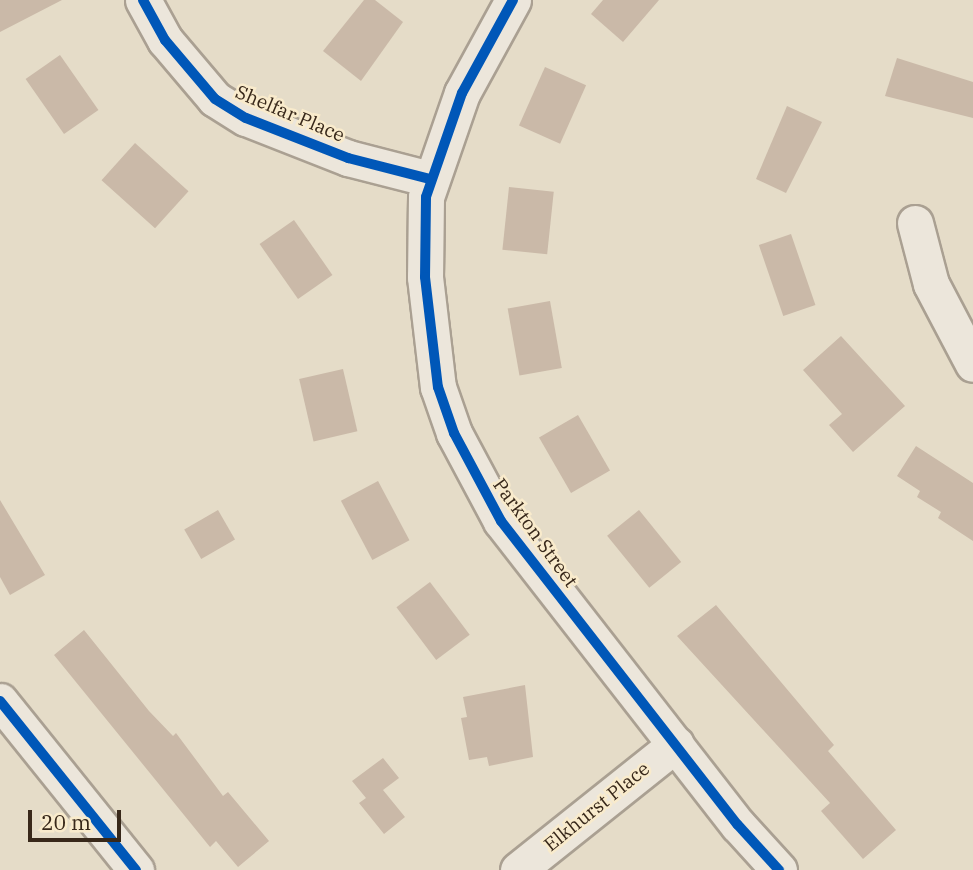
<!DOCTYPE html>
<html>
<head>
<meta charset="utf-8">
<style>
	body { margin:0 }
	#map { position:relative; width:973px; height:870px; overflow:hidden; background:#e5dcc8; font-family:"IBM Plex Serif",serif }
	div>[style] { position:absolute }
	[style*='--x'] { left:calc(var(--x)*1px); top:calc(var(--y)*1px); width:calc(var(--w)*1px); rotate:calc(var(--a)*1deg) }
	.building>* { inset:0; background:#cab9a8; transform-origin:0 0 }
	.roads { filter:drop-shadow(2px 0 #aaa092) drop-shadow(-2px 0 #aaa092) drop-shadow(0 2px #aaa092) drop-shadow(0 -2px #aaa092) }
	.minor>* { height:35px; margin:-17.5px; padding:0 17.5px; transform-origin:17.5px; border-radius:17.5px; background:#ece6db }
	.cycleway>* { height:10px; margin:-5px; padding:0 5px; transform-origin:5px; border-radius:5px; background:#0057b8 }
	span { translate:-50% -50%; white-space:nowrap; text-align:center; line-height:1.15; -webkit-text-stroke:5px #f9ebcc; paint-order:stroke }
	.street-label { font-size:19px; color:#38281a }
	.scale { position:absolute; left:28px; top:810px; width:93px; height:32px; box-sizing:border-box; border:4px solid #38281a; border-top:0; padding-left:9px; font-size:21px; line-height:24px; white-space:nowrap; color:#38281a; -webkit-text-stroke:5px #f9ebcc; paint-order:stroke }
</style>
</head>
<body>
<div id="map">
	<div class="building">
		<div style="clip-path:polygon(0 0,62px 0,0 32px)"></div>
		<div style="clip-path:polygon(364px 0,375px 0,403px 22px,361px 81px,323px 51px)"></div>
		<div style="clip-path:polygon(603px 0,659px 0,623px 42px,591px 14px)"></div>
		<div style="left:60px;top:55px;width:67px;height:42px;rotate:55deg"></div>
		<div style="clip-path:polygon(897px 58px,973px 82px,973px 118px,885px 96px)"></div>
		<div style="left:545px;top:67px;width:45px;height:64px;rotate:24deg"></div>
		<div style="clip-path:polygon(787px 106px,822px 122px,786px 193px,756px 179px)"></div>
		<div style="left:135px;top:143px;width:72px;height:50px;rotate:42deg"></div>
		<div style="left:509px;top:187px;width:45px;height:63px;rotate:6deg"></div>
		<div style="left:294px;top:220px;width:67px;height:42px;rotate:55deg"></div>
		<div style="left:791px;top:234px;width:75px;height:34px;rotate:71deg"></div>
		<div style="left:550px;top:301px;width:68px;height:43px;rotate:80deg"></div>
		<div style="clip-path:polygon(841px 336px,905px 406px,853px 452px,829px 425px,842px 414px,803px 370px)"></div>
		<div style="left:343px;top:369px;width:64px;height:45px;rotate:77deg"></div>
		<div style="left:578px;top:415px;width:64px;height:45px;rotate:60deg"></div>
		<div style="clip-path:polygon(916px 446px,973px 483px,973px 541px,938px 518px,941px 512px,917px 497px,920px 491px,897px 476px)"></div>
		<div style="left:378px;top:481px;width:67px;height:42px;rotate:62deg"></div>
		<div style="clip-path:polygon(0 500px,45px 575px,10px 595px,0 577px)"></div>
		<div style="left:218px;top:510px;width:34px;height:39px;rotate:60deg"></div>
		<div style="left:639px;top:510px;width:67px;height:41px;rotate:51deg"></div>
		<div style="left:430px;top:582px;width:66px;height:42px;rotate:53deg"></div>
		<div style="clip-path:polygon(716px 605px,834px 745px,828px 751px,896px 830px,863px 859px,821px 811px,830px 803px,677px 636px)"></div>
		<div style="clip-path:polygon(84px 630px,149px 711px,173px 736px,176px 733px,223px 796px,228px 792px,269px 841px,238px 867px,216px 841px,210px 847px,54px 655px)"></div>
		<div style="clip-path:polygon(525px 685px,533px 757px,489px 766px,487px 757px,469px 760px,461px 718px,467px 717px,463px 697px)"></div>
		<div style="clip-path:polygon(383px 758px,399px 778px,383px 790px,405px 817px,384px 834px,359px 803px,366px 798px,352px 781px)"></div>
	</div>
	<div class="roads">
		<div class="minor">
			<div style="--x:143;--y:0;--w:46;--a:61.2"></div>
			<div style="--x:165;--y:40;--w:77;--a:49.7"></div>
			<div style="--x:215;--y:99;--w:36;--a:32"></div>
			<div style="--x:246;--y:118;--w:110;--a:21.4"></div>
			<div style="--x:348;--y:158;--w:85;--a:14.4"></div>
			<div style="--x:513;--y:0;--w:106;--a:118.7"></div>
			<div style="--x:462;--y:93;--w:110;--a:109.1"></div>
			<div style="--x:426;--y:197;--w:80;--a:90.7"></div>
			<div style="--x:425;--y:277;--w:111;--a:83.3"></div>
			<div style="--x:438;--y:387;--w:49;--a:70.8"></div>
			<div style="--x:454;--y:433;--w:100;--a:61.9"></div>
			<div style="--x:501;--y:521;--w:385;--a:52.1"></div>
			<div style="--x:738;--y:825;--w:61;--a:47.7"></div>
			<div style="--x:915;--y:223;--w:63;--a:75.3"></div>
			<div style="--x:931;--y:284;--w:90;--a:62.3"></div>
			<div style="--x:0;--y:701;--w:217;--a:51.2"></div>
			<div style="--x:518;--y:870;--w:202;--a:-38.6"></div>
		</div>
	</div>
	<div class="cycleway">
		<div style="--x:143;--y:0;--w:46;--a:61.2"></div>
		<div style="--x:165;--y:40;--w:77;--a:49.7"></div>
		<div style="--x:215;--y:99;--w:36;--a:32"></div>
		<div style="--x:246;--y:118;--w:110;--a:21.4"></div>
		<div style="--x:348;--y:158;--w:85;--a:14.4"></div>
		<div style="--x:513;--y:0;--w:106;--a:118.7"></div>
		<div style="--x:462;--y:93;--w:110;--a:109.1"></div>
		<div style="--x:426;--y:197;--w:80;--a:90.7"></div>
		<div style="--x:425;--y:277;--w:111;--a:83.3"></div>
		<div style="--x:438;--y:387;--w:49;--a:70.8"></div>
		<div style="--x:454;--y:433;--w:100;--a:61.9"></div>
		<div style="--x:501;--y:521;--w:385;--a:52.1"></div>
		<div style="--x:738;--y:825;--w:61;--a:47.7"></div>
		<div style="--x:0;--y:701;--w:217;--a:51.2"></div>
	</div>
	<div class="street-label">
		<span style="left:290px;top:114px;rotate:23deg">Shelfar Place</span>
		<span style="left:535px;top:533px;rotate:54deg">Parkton Street</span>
		<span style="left:597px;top:807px;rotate:-39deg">Elkhurst Place</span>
	</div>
	<div class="scale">20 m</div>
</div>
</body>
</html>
